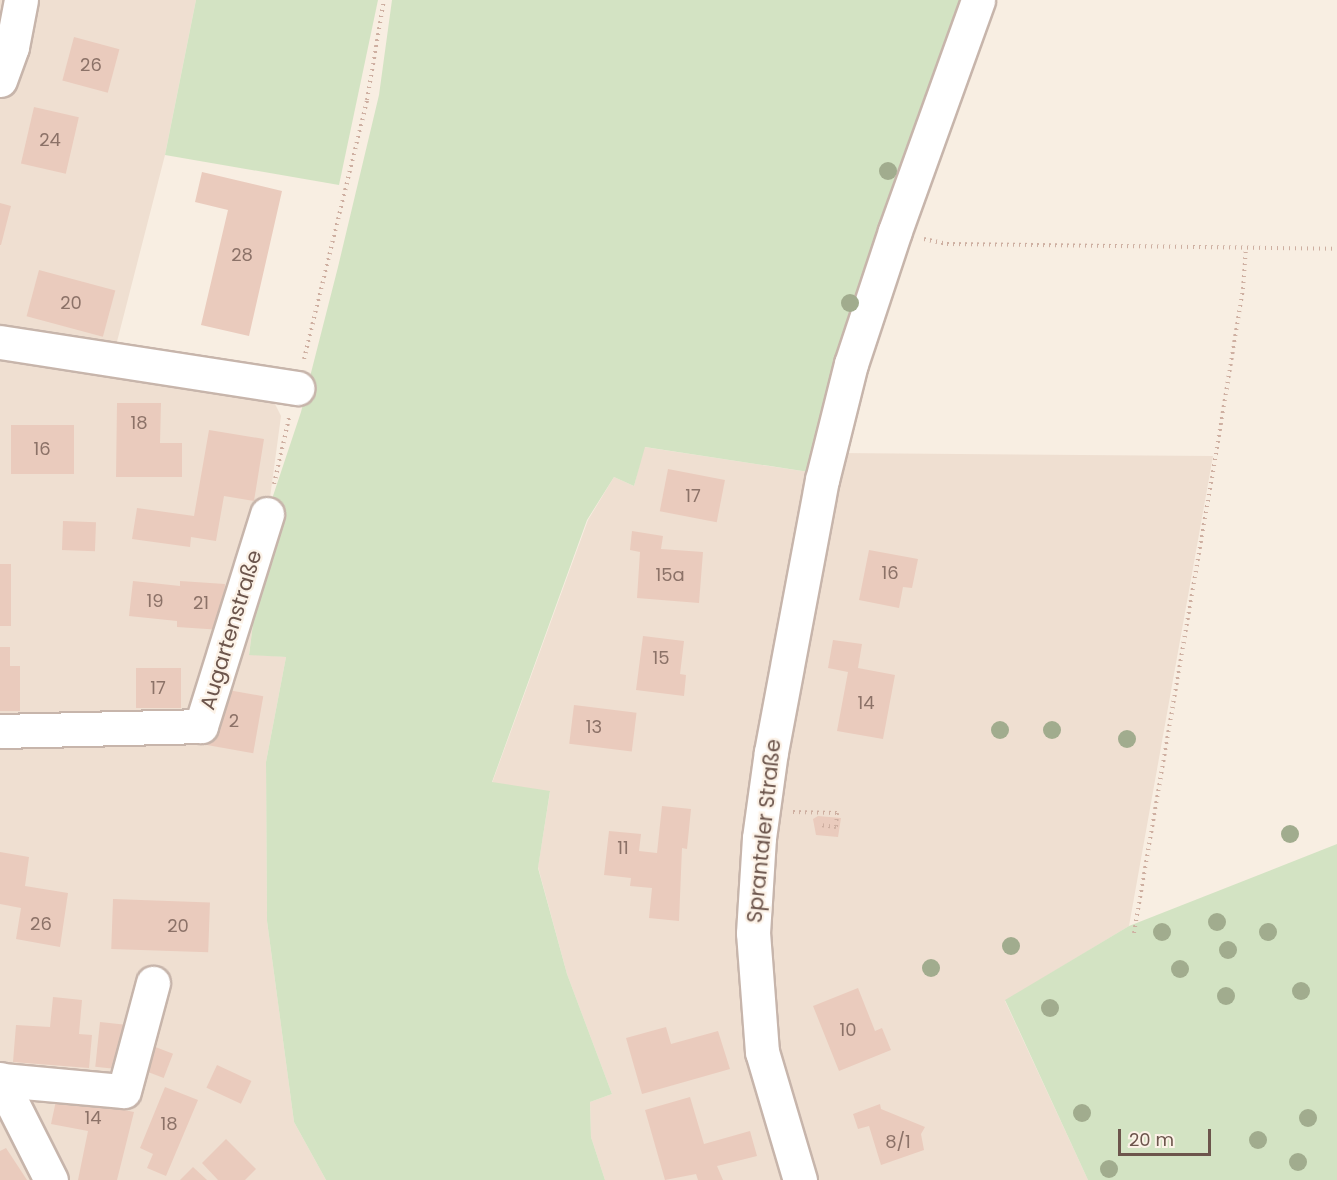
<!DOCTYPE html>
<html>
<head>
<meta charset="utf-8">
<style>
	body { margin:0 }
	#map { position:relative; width:1337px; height:1180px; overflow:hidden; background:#f8eee2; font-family:Poppins,sans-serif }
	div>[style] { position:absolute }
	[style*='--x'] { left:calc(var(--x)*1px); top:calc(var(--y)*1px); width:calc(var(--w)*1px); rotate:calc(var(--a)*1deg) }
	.residential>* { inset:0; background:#efdfd1 }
	.green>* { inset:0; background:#d3e3c3 }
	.building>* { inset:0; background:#eacbbd; transform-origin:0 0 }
	.path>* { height:4px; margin-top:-2px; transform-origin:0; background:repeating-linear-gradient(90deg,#ceafa1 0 1.5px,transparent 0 6px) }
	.roads { filter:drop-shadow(2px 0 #c7b5ab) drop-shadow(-2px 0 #c7b5ab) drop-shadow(0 2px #c7b5ab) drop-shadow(0 -2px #c7b5ab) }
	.minor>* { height:33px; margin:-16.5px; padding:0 16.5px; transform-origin:16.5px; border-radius:16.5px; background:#fff }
	.trees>* { width:18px; height:18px; margin:-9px; border-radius:50%; background:#a1ac8e }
	span { translate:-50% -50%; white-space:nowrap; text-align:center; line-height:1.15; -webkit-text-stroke:4.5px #fcf2e7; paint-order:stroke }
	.number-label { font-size:18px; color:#8c7268 }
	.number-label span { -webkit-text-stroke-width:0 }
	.street-label { font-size:21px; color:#6c554c }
	.scale { position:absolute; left:1118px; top:1129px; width:93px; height:27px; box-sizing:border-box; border:3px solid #6c554c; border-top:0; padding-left:8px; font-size:18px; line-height:21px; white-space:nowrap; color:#6c554c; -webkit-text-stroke:4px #fcf2e7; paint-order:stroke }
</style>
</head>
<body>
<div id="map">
	<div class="residential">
		<div style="clip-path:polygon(0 0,196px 0,165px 155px,111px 365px,268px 390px,281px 416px,249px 654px,286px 657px,266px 762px,267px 921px,294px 1122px,326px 1180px,0 1180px)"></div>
		<div style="clip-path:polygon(644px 447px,809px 472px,839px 453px,1213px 456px,1129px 926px,1005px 1001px,1088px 1180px,605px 1180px,591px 1137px,590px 1102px,612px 1094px,567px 974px,538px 867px,550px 792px,492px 783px,588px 520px,614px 477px,634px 486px)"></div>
	</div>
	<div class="green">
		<div style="clip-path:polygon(196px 0,378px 0,339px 185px,165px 155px)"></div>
		<div style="clip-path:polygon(392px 0,990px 0,809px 472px,645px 447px,634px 486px,614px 477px,587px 520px,492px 782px,550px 791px,538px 868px,567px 974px,612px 1094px,590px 1102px,591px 1137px,605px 1180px,326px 1180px,294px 1122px,267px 921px,266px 762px,286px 657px,249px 655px,267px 514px,301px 412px,338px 267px,379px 95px)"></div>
		<div style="clip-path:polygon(1337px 844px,1337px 1180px,1088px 1180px,1005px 1000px,1129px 926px)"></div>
	</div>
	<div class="building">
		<div style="left:74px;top:37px;width:47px;height:45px;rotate:15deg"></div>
		<div style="left:34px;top:107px;width:46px;height:58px;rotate:13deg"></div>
		<div style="clip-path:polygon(202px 172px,282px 191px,249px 336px,201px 325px,228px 210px,195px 202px)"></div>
		<div style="clip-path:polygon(0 203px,11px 206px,1px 245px,0 245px)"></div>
		<div style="left:39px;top:270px;width:79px;height:48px;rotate:15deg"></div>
		<div style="clip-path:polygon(117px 403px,161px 403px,160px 443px,182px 443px,182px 477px,116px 477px)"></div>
		<div style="left:11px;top:425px;width:63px;height:49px"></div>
		<div style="clip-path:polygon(209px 430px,264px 439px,254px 501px,224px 496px,216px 541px,191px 537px,190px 547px,132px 539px,137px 508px,194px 516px)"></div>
		<div style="left:668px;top:469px;width:58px;height:43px;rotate:11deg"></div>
		<div style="left:63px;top:521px;width:33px;height:29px;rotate:2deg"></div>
		<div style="clip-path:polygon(632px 531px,663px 536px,661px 549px,703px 552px,699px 603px,637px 598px,640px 552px,630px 550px)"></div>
		<div style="clip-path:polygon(869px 550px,918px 559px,912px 588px,903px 587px,899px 608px,859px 600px)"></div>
		<div style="left:0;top:564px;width:11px;height:62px"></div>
		<div style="clip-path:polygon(133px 581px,180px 586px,180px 581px,225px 584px,222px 630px,177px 627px,177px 621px,129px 616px)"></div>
		<div style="clip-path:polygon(643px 636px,684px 641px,680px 674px,686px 675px,684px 696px,636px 690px)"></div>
		<div style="clip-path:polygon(833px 640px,862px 644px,858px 668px,895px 675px,883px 739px,837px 731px,848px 672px,828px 668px)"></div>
		<div style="clip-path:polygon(0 647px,10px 647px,10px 666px,20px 666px,20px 711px,0 711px)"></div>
		<div style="left:136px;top:668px;width:45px;height:40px"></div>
		<div style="left:217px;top:688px;width:47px;height:58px;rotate:10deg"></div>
		<div style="left:574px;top:705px;width:63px;height:39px;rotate:7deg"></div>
		<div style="clip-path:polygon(662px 806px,691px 809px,687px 849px,682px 848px,679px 921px,649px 918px,652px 888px,630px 886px,631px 878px,604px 875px,609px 831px,641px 834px,639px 851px,657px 853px)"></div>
		<div style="clip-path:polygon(818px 816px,841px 818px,838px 837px,816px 835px,813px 819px)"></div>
		<div style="clip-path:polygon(0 852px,29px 857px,25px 886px,68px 893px,60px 947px,16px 939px,21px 908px,0 904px)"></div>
		<div style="left:113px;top:899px;width:97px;height:50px;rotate:2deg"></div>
		<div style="clip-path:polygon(858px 988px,875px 1031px,882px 1028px,891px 1050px,839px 1071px,813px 1006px)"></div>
		<div style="clip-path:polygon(53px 997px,82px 1000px,79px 1034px,92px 1035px,89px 1068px,13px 1062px,16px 1025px,50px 1027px)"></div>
		<div style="left:100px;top:1022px;width:28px;height:45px;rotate:6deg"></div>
		<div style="clip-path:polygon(666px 1027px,671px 1044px,718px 1031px,730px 1069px,642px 1094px,626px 1038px)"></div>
		<div style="left:145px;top:1043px;width:30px;height:26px;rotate:21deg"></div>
		<div style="left:217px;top:1065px;width:38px;height:25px;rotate:25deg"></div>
		<div style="clip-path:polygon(165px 1087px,198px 1100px,166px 1176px,147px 1168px,153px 1154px,140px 1148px)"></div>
		<div style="clip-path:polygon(57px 1096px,134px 1112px,117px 1180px,78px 1180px,88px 1131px,51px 1124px)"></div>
		<div style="clip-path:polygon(690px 1097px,704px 1144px,750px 1131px,757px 1156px,717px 1166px,723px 1180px,698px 1180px,696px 1174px,665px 1180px,645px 1110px)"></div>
		<div style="clip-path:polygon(880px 1104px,881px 1109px,925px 1127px,921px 1134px,924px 1150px,881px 1165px,869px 1126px,858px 1129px,853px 1114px)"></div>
		<div style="clip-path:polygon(226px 1139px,256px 1169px,245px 1180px,218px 1180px,202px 1163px)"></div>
		<div style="clip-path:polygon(6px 1148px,27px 1180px,0 1180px,0 1151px)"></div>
		<div style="clip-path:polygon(193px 1167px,207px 1180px,180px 1180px)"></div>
	</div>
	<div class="path">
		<div style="--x:924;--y:239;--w:24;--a:12"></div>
		<div style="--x:947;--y:244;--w:390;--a:0.7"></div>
		<div style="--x:304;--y:359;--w:267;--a:-76.3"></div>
		<div style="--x:367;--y:100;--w:101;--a:-80.4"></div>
		<div style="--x:274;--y:484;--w:68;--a:-77.2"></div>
		<div style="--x:793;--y:812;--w:44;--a:1.3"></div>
		<div style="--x:837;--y:813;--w:14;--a:94"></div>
		<div style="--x:836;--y:827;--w:16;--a:-173"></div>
		<div style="--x:1134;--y:933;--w:462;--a:-80.3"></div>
		<div style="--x:1212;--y:478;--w:192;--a:-80.7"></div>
		<div style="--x:1243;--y:289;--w:41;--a:-85.8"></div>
	</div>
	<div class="roads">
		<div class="minor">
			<div style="--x:0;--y:80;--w:35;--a:-70"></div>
			<div style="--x:12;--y:47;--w:48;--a:-79.2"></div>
			<div style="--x:0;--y:342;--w:301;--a:8.8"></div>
			<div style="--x:0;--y:731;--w:201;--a:-1.4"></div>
			<div style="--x:201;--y:726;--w:222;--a:-72.7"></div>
			<div style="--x:0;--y:1079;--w:113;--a:63.2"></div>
			<div style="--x:2;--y:1080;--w:122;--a:5.2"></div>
			<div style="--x:124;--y:1091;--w:112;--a:-75"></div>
			<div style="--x:800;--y:1180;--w:134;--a:-106.5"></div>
			<div style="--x:762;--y:1052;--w:119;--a:-94.3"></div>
			<div style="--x:753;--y:933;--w:95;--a:-86.4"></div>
			<div style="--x:759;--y:838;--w:87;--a:-82.1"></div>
			<div style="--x:771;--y:752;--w:277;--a:-79.4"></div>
			<div style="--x:822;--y:480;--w:120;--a:-76"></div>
			<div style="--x:851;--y:364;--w:140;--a:-71.7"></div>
			<div style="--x:895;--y:231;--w:245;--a:-70.2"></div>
		</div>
	</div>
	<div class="trees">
		<div style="left:888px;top:171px"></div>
		<div style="left:850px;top:303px"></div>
		<div style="left:1000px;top:730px"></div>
		<div style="left:1052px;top:730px"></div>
		<div style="left:1127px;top:739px"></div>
		<div style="left:1290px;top:834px"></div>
		<div style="left:1217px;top:922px"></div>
		<div style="left:1162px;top:932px"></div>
		<div style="left:1268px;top:932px"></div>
		<div style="left:1011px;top:946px"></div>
		<div style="left:1228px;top:950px"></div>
		<div style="left:931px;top:968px"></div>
		<div style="left:1180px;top:969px"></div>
		<div style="left:1301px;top:991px"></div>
		<div style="left:1226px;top:996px"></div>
		<div style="left:1050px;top:1008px"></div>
		<div style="left:1082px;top:1113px"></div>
		<div style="left:1308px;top:1118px"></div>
		<div style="left:1258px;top:1140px"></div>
		<div style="left:1298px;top:1162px"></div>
		<div style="left:1109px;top:1169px"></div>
	</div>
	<div class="number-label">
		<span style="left:91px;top:65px">26</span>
		<span style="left:50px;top:140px">24</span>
		<span style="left:242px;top:255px">28</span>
		<span style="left:71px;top:303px">20</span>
		<span style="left:139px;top:423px">18</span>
		<span style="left:42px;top:449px">16</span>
		<span style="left:693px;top:496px">17</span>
		<span style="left:890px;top:573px">16</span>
		<span style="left:670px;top:575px">15a</span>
		<span style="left:155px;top:601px">19</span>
		<span style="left:201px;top:603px">21</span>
		<span style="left:661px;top:658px">15</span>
		<span style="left:158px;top:688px">17</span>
		<span style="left:866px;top:703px">14</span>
		<span style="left:234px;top:721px">2</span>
		<span style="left:594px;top:727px">13</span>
		<span style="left:623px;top:848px">11</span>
		<span style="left:41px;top:924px">26</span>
		<span style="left:178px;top:926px">20</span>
		<span style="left:848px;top:1030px">10</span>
		<span style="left:93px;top:1118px">14</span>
		<span style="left:169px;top:1124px">18</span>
		<span style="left:898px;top:1142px">8/1</span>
	</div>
	<div class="street-label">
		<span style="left:231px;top:630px;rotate:-73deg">Augartenstraße</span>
		<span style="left:764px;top:831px;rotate:-84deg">Sprantaler Straße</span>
	</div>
	<div class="scale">20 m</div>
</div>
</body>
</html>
